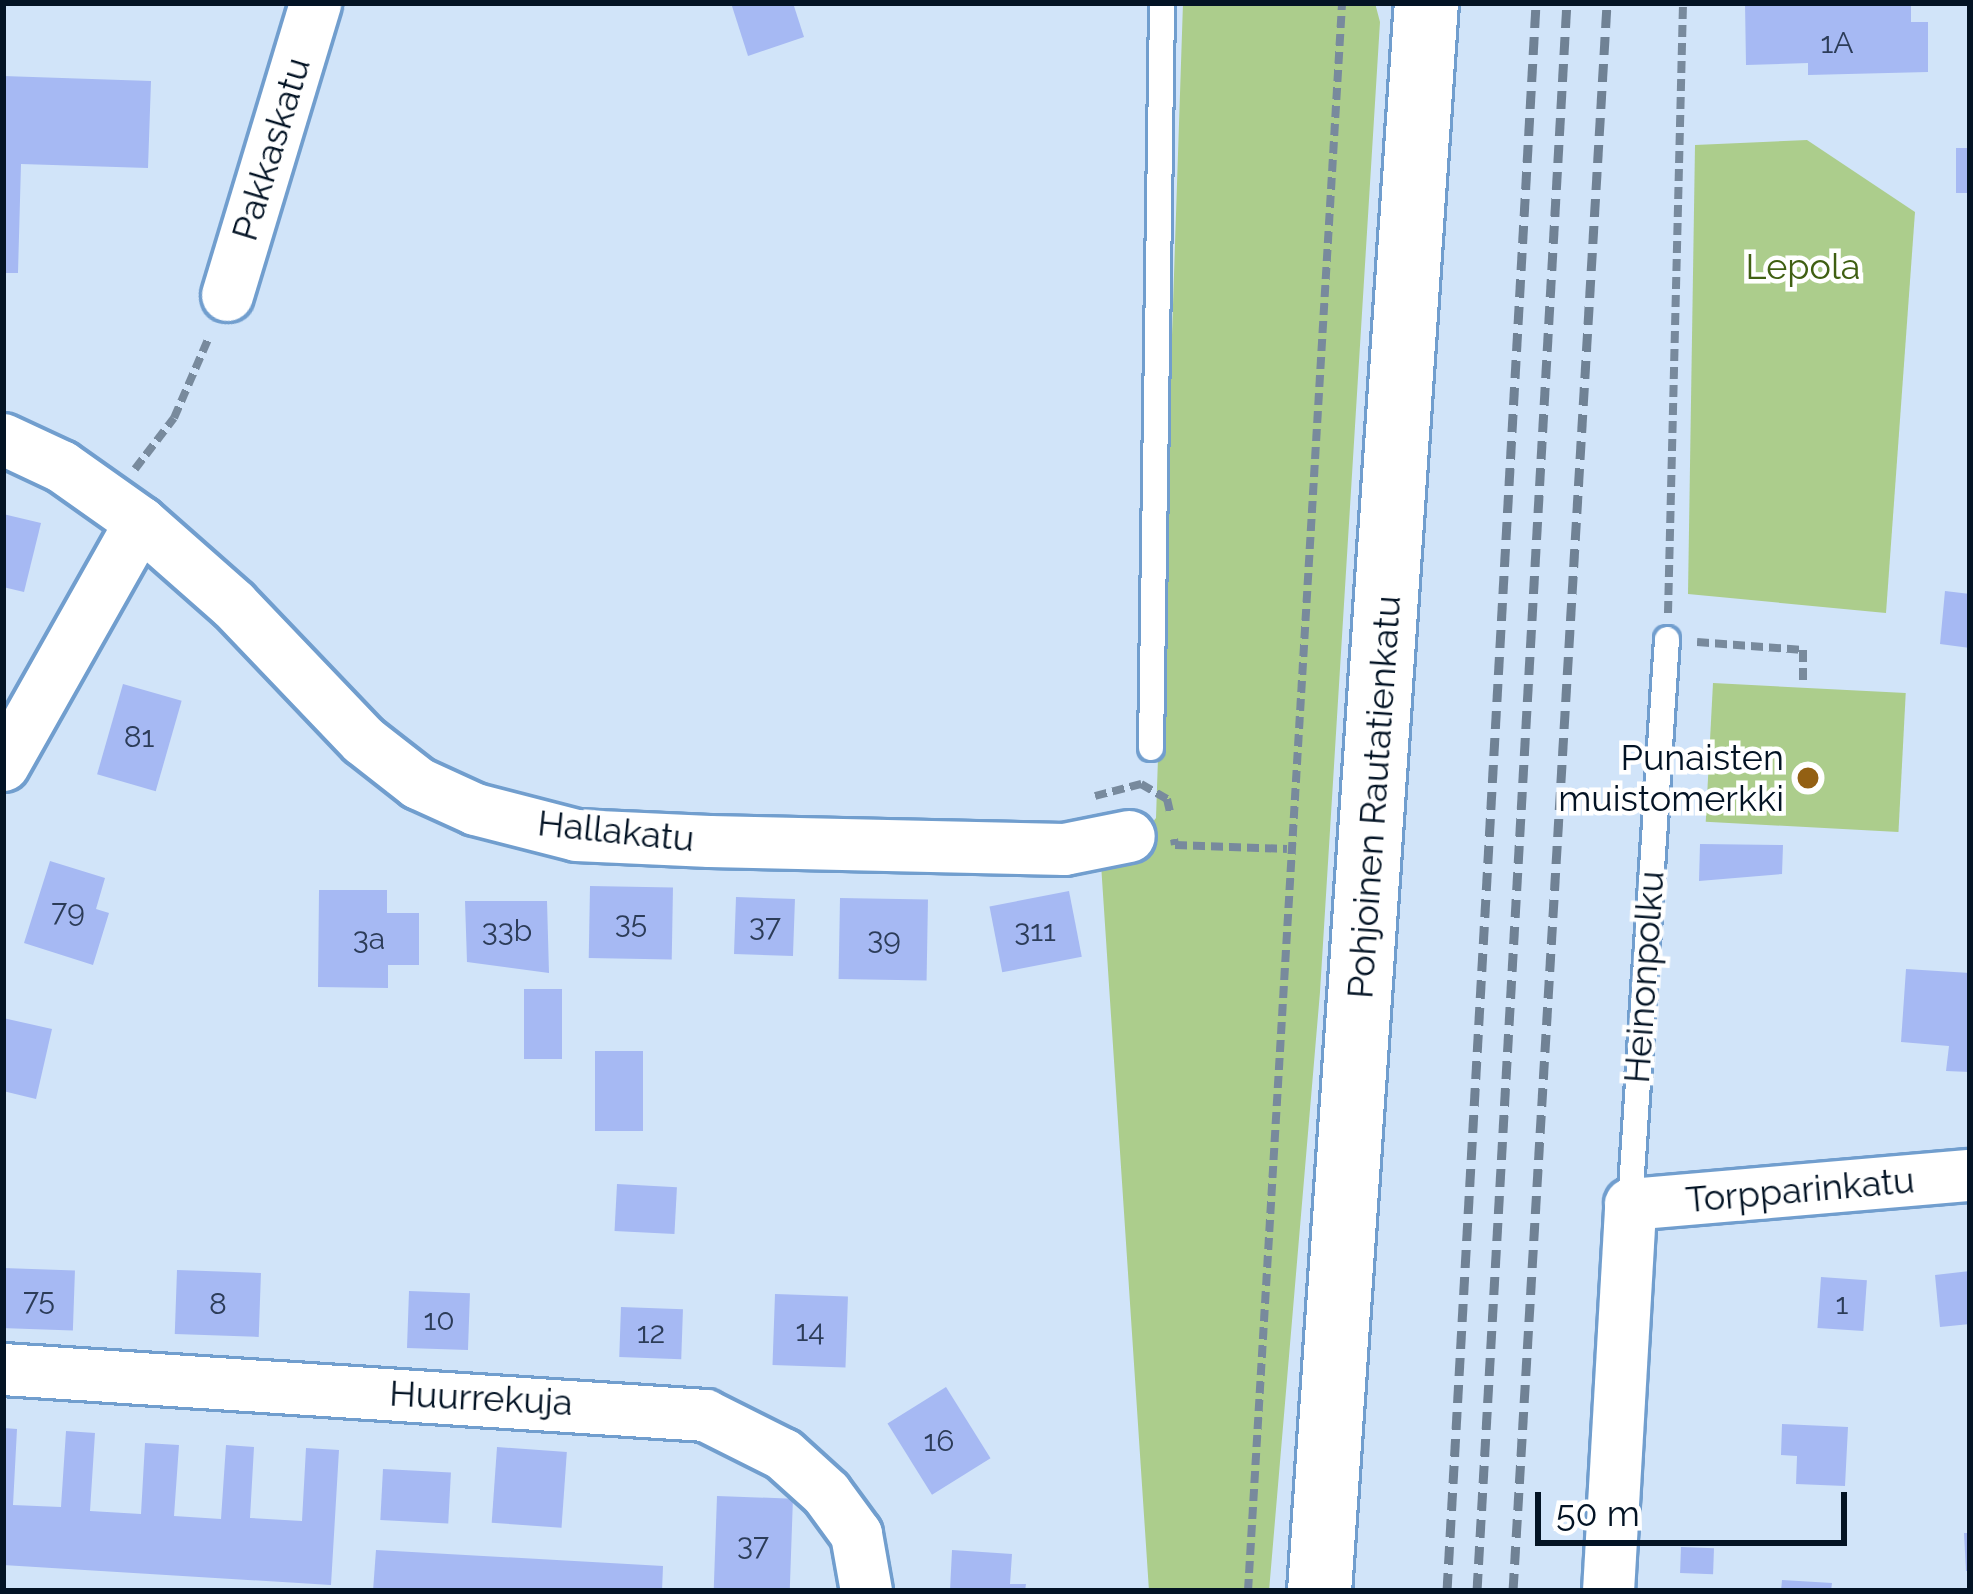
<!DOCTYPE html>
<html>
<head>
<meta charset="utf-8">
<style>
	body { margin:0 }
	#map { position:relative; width:1973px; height:1594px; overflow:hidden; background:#d1e4f9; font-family:Raleway,sans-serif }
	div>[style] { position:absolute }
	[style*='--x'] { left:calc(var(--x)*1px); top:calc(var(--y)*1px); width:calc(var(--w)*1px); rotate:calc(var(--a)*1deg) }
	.green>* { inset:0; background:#accd8c; transform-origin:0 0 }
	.building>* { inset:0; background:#a6b9f3; transform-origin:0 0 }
	.path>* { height:8px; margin-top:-4px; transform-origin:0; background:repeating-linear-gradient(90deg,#788a9d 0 12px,transparent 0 18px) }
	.roads { filter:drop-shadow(3px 0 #719ece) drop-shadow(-3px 0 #719ece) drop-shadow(0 3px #719ece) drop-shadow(0 -3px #719ece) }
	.service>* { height:24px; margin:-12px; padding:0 12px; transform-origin:12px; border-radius:12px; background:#fff }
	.minor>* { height:51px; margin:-25.5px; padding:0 25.5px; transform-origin:25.5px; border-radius:25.5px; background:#fff }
	.tertiary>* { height:63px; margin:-31.5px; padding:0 31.5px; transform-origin:31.5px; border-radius:31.5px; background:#fff }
	.rail>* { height:9px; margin-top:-4.5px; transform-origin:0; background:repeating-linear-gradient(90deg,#708295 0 18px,transparent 0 27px) }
	.dots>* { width:33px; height:33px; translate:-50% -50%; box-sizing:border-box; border:6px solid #fff; border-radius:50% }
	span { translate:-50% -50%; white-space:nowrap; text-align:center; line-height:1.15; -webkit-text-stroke:9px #fff; paint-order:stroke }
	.number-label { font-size:30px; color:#2c3c58 }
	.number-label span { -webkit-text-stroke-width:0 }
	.street-label { font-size:36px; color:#031324 }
	.park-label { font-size:36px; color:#3f5f12 }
	.poi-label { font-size:36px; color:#031324 }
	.right { translate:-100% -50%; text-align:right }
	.frame { position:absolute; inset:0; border:6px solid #031324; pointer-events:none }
	.scale { position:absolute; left:1535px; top:1492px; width:312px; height:54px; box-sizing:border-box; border:6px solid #031324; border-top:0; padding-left:15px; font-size:36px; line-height:42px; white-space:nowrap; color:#031324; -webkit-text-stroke:9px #fff; paint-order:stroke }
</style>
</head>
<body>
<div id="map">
	<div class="green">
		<div style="clip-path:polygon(1183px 3px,1375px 3px,1380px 22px,1320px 992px,1269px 1591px,1149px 1591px,1101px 864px,1125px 856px,1156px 818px)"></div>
		<div style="clip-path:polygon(1807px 140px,1915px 212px,1886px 613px,1688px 594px,1695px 145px)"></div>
		<div style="left:1713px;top:683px;width:193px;height:139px;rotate:3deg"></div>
	</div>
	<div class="building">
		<div style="clip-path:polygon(731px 3px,793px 3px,804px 37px,748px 56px)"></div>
		<div style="clip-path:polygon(1745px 3px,1911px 5px,1911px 22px,1928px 22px,1928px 72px,1808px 75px,1808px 63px,1746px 65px)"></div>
		<div style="clip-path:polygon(3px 76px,151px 81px,148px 168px,21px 164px,18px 273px,3px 273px)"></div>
		<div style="left:1956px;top:148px;width:14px;height:45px"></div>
		<div style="clip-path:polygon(3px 514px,41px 523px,24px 592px,3px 587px)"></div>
		<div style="clip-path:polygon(1945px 591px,1970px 594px,1970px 648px,1940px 644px)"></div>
		<div style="left:123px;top:684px;width:61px;height:94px;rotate:16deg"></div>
		<div style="clip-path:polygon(1700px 844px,1783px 845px,1782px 874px,1699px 881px)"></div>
		<div style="clip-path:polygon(50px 861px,105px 878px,96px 909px,109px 913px,93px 965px,24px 943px)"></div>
		<div style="left:590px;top:886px;width:83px;height:72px;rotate:1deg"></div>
		<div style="clip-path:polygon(319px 890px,387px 890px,387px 913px,419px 913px,419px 965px,388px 965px,388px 988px,318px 987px)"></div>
		<div style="left:1069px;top:891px;width:67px;height:81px;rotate:79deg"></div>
		<div style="left:736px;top:897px;width:59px;height:57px;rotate:2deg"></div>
		<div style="left:840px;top:898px;width:88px;height:81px;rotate:1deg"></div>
		<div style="clip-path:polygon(465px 901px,547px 901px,549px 973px,467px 962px)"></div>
		<div style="clip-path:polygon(1906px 969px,1970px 973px,1970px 1072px,1946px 1071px,1949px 1046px,1901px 1042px)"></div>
		<div style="left:524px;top:989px;width:38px;height:70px"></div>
		<div style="clip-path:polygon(3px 1018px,52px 1029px,36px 1099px,3px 1091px)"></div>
		<div style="left:595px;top:1051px;width:48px;height:80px"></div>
		<div style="left:617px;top:1184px;width:60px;height:47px;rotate:3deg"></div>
		<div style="left:3px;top:1268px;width:72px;height:60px;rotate:2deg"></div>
		<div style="left:177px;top:1270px;width:84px;height:64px;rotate:2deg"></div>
		<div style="clip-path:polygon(1970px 1271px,1970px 1324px,1940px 1327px,1935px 1275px)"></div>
		<div style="left:1821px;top:1277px;width:46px;height:51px;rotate:4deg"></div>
		<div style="left:409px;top:1291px;width:61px;height:57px;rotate:2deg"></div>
		<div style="left:775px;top:1294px;width:73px;height:71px;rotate:2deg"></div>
		<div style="left:621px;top:1307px;width:62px;height:50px;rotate:2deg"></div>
		<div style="left:946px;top:1387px;width:84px;height:69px;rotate:58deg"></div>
		<div style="clip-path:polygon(1782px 1424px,1848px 1427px,1845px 1486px,1796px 1484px,1797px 1456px,1781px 1455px)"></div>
		<div style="clip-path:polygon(3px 1428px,17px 1429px,13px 1505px,61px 1507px,66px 1431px,95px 1433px,90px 1511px,141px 1514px,145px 1443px,179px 1445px,174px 1516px,221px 1519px,226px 1445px,254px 1447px,250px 1518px,302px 1521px,306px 1448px,339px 1450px,331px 1585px,3px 1565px)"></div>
		<div style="left:497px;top:1447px;width:70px;height:76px;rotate:4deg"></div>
		<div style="left:383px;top:1469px;width:68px;height:51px;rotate:3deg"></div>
		<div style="left:717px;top:1496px;width:76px;height:95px;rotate:2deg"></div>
		<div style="clip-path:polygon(1964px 1533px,1970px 1533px,1970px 1571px,1966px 1571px)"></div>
		<div style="left:1681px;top:1547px;width:33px;height:26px;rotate:2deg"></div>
		<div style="clip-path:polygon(376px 1550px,663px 1566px,662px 1591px,373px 1591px)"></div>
		<div style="clip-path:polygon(952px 1550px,1012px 1554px,1010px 1584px,1026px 1584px,1025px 1591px,950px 1591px)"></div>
		<div style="clip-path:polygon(1782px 1580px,1832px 1583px,1831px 1591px,1781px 1591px)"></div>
	</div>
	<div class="path">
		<div style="--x:135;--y:469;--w:64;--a:-52.6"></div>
		<div style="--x:174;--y:418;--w:88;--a:-66.6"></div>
		<div style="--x:1668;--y:613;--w:610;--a:-88.59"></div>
		<div style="--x:1697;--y:642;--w:106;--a:4.3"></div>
		<div style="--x:1803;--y:650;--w:34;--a:90"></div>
		<div style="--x:1095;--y:796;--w:48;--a:-14.6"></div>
		<div style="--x:1141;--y:784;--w:30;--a:30"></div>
		<div style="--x:1167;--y:799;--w:13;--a:77"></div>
		<div style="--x:1174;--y:839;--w:6;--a:81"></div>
		<div style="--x:1175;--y:845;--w:112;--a:2"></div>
		<div style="--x:1248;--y:1591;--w:1591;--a:-86.61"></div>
	</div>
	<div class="roads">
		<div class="service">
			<div style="--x:1151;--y:748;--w:745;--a:-89.15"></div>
			<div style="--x:1630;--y:1204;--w:566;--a:-86.25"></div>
		</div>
		<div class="minor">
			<div style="--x:227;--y:295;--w:305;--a:-73.2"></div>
			<div style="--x:3;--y:439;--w:64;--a:25"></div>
			<div style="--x:61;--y:466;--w:97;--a:35.3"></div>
			<div style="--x:140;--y:522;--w:124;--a:41.4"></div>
			<div style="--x:233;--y:604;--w:188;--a:46.3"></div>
			<div style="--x:363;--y:740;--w:70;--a:38"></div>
			<div style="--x:418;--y:783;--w:63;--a:24.5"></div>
			<div style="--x:475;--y:809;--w:104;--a:14.4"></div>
			<div style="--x:576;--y:835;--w:133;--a:2.6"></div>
			<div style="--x:709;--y:841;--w:355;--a:1.3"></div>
			<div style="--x:1064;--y:849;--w:66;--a:-11.3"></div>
			<div style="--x:3;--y:765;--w:279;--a:-60.6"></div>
			<div style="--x:3;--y:1369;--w:704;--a:3.75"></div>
			<div style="--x:705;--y:1415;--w:87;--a:26.6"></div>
			<div style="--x:783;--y:1454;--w:58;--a:42.2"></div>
			<div style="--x:826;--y:1493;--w:51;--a:53.8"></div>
			<div style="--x:856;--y:1534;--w:58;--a:80"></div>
			<div style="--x:1608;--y:1591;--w:388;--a:-86.7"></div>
			<div style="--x:1630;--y:1204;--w:341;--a:-4.9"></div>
		</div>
		<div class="tertiary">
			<div style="--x:1319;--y:1591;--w:1592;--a:-86.15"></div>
		</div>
	</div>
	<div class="rail">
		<div style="--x:1447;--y:1591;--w:1590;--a:-86.79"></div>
		<div style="--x:1477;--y:1591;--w:1591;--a:-86.76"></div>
		<div style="--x:1513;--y:1591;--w:1591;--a:-86.61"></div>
	</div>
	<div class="dots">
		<div style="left:1808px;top:778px;background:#936013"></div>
	</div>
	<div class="number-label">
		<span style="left:1837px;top:43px">1A</span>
		<span style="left:139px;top:737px">81</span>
		<span style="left:68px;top:911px">79</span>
		<span style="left:631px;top:923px">35</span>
		<span style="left:765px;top:926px">37</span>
		<span style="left:507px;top:931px">33b</span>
		<span style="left:1035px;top:931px">311</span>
		<span style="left:369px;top:939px">3a</span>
		<span style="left:884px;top:939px">39</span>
		<span style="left:39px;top:1300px">75</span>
		<span style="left:218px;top:1304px">8</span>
		<span style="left:1842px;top:1304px">1</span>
		<span style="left:439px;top:1320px">10</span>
		<span style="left:810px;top:1331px">14</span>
		<span style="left:651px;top:1333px">12</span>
		<span style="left:939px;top:1441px">16</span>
		<span style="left:753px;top:1545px">37</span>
	</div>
	<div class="street-label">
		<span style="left:271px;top:149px;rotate:-73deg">Pakkaskatu</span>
		<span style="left:1374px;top:797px;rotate:-86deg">Pohjoinen Rautatienkatu</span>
		<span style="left:616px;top:831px;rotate:6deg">Hallakatu</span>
		<span style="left:1644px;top:977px;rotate:-86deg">Heinonpolku</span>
		<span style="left:1800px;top:1190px;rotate:-5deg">Torpparinkatu</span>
		<span style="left:481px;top:1398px;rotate:3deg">Huurrekuja</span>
	</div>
	<div class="park-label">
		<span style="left:1803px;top:267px">Lepola</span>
	</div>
	<div class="poi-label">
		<span class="right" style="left:1784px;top:778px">Punaisten<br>muistomerkki</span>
	</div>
	<div class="frame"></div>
	<div class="scale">50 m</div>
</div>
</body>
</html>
